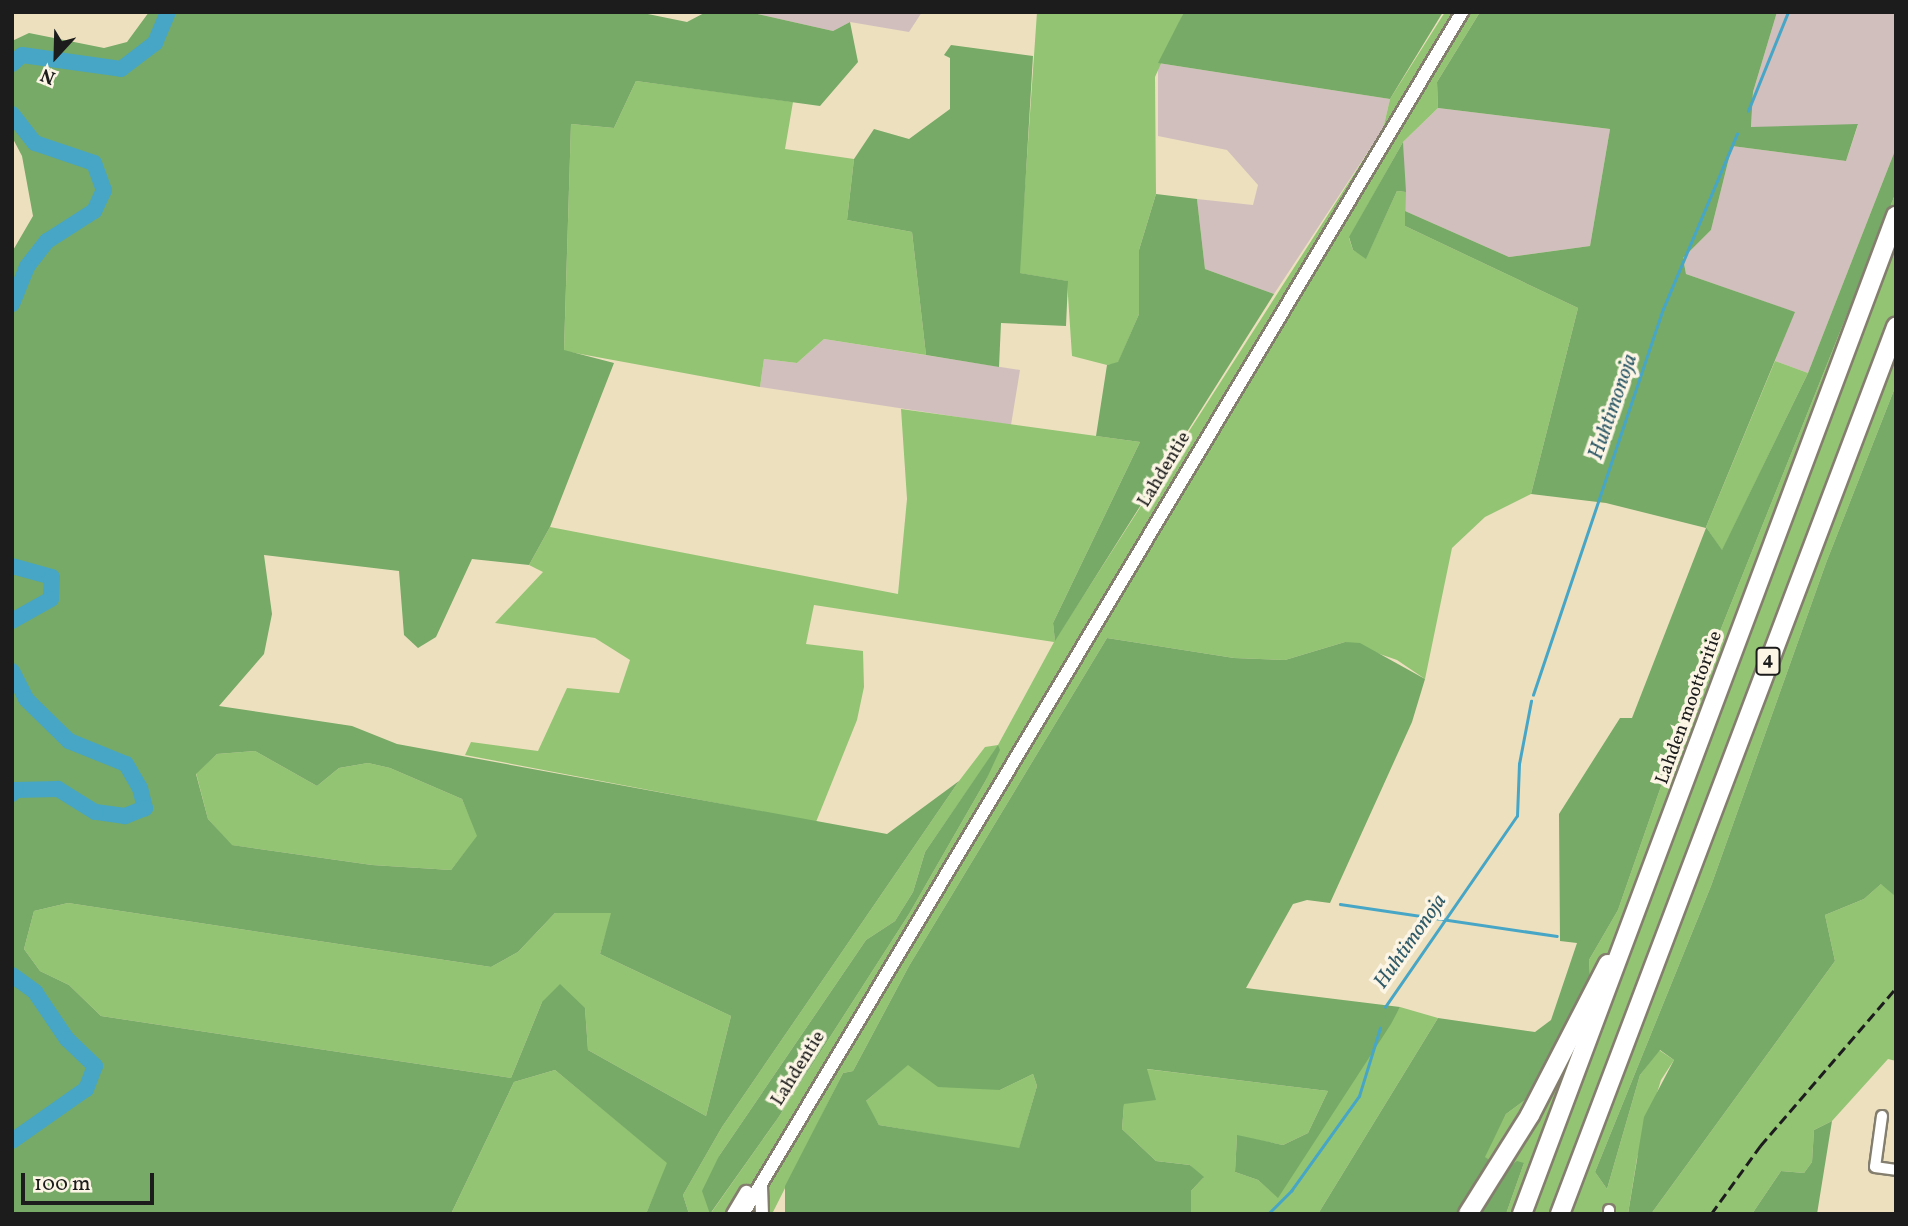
<!DOCTYPE html>
<html>
<head>
<meta charset="utf-8">
<style>
	body { margin:0 }
	#map { position:relative; width:1908px; height:1226px; overflow:hidden; background:#ede0bf; font-family:Vollkorn,serif }
	div>[style] { position:absolute }
	[style*='--x'] { left:calc(var(--x)*1px); top:calc(var(--y)*1px); width:calc(var(--w)*1px); rotate:calc(var(--a)*1deg) }
	.industrial>* { inset:0; background:#d1bfbe }
	.green>* { inset:0; background:#93c474 }
	.forest>* { inset:0; background:#76aa66 }
	.stream>* { height:2.5px; margin:-1.25px; padding:0 1.25px; transform-origin:1.25px; border-radius:1.25px; background:#47a6c6 }
	.river>* { height:16px; margin:-8px; padding:0 8px; transform-origin:8px; border-radius:8px; background:#47a6c6 }
	.roads { filter:drop-shadow(2px 0 #847e6e) drop-shadow(-2px 0 #847e6e) drop-shadow(0 2px #847e6e) drop-shadow(0 -2px #847e6e) }
	.street>* { height:10px; margin:-5px; padding:0 5px; transform-origin:5px; border-radius:5px; background:#fff }
	.secondary>* { height:12px; margin:-6px; padding:0 6px; transform-origin:6px; border-radius:6px; background:#fff }
	.highway>* { height:18px; margin:-9px; padding:0 9px; transform-origin:9px; border-radius:9px; background:#fff }
	.rail>* { height:2.5px; margin-top:-1.25px; transform-origin:0; background:repeating-linear-gradient(90deg,#1c1c1c 0 10px,transparent 0 15px) }
	span { translate:-50% -50%; white-space:nowrap; text-align:center; line-height:1.15; -webkit-text-stroke:7px #fcf5e5; paint-order:stroke }
	.shield-label span { padding:2px 5px; background:#fcf5e5; border:2px solid; border-radius:5px; -webkit-text-stroke-width:0 }
	.shield-label { font-size:18px; color:#1c1c1c; font-weight:700 }
	.street-label { font-size:19px; color:#1c1c1c }
	.water-label { font-size:21px; color:#2f5a68; font-style:italic }
	.frame { position:absolute; inset:0; border:14px solid #1c1c1c; pointer-events:none }
	.north { position:absolute; left:21px; top:21px; width:70px; height:70px; -webkit-text-stroke:5px #fcf5e5; paint-order:stroke; rotate:202deg; font-size:19px; font-weight:700; line-height:28px; text-align:center; color:#1c1c1c }
	.north::after { content:''; display:block; margin:auto; width:24px; height:32px; background:#1c1c1c; clip-path:polygon(50% 0,100% 100%,50% 72%,0 100%) }
	.scale { position:absolute; left:21px; top:1173px; width:133px; height:32px; box-sizing:border-box; border:4px solid #1c1c1c; border-top:0; padding-left:9px; font-size:21px; line-height:24px; white-space:nowrap; color:#1c1c1c; -webkit-text-stroke:5px #fcf5e5; paint-order:stroke }
</style>
</head>
<body>
<div id="map">
	<div class="industrial">
		<div style="clip-path:polygon(749px 12px,922px 12px,909px 32px,850px 22px,833px 31px)"></div>
		<div style="clip-path:polygon(1777px 12px,1896px 12px,1896px 148px,1808px 373px,1775px 361px,1794px 312px,1686px 274px,1683px 258px,1711px 230px,1732px 146px,1846px 161px,1858px 125px,1751px 128px,1753px 92px)"></div>
		<div style="clip-path:polygon(1158px 63px,1390px 99px,1383px 129px,1274px 294px,1205px 269px,1197px 199px,1253px 205px,1258px 185px,1227px 150px,1158px 136px)"></div>
		<div style="clip-path:polygon(1438px 108px,1610px 129px,1590px 246px,1509px 257px,1405px 211px,1403px 142px)"></div>
		<div style="clip-path:polygon(824px 339px,1020px 370px,1011px 425px,760px 387px,764px 359px,797px 363px)"></div>
	</div>
	<div class="green">
		<div style="clip-path:polygon(1037px 12px,1184px 12px,1155px 77px,1156px 194px,1139px 250px,1139px 314px,1118px 363px,1107px 365px,1072px 356px,1067px 281px,1019px 273px)"></div>
		<div style="clip-path:polygon(evenodd,1445px 12px,1480px 12px,1437px 82px,1438px 108px,1403px 142px,1349px 238px,1353px 250px,1366px 258px,1397px 191px,1406px 192px,1405px 226px,1578px 308px,1531px 494px,1485px 517px,1452px 548px,1425px 679px,1397px 660px,1345px 642px,1285px 660px,1234px 658px,1107px 638px,909px 966px,853px 1071px,843px 1073px,772px 1214px,689px 1214px,683px 1195px,722px 1127px,959px 781px,985px 747px,998px 745px,1054px 642px,814px 605px,806px 644px,863px 651px,864px 687px,857px 720px,816px 822px,465px 755px,471px 742px,538px 751px,567px 688px,619px 693px,630px 660px,595px 638px,495px 623px,543px 572px,529px 565px,550px 527px,898px 594px,907px 499px,901px 409px,1140px 442px,1053px 623px,1055px 640px,1383px 129px,1390px 99px,1445px 12px,998px 746px,986px 780px,909px 914px,778px 1118px,711px 1213px,719px 1156px,866px 940px,895px 921px,913px 892px,925px 852px,998px 746px)"></div>
		<div style="clip-path:polygon(636px 81px,793px 102px,785px 149px,854px 159px,847px 220px,912px 232px,926px 355px,824px 339px,797px 363px,764px 359px,760px 387px,564px 351px,571px 124px,614px 128px)"></div>
		<div style="clip-path:polygon(1896px 192px,1896px 385px,1826px 563px,1711px 886px,1595px 1172px,1607px 1189px,1640px 1075px,1659px 1050px,1674px 1060px,1661px 1080px,1637px 1158px,1628px 1214px,1506px 1214px,1524px 1163px,1504px 1170px,1484px 1157px,1506px 1114px,1533px 1094px,1590px 977px,1589px 960px,1618px 910px,1682px 726px)"></div>
		<div style="clip-path:polygon(1775px 361px,1808px 373px,1722px 551px,1706px 527px)"></div>
		<div style="clip-path:polygon(255px 751px,317px 786px,339px 768px,368px 763px,390px 768px,462px 799px,478px 836px,451px 870px,372px 865px,231px 845px,208px 819px,196px 773px,217px 754px)"></div>
		<div style="clip-path:polygon(1882px 883px,1896px 897px,1896px 1061px,1888px 1059px,1832px 1121px,1814px 1130px,1812px 1162px,1804px 1173px,1781px 1171px,1752px 1214px,1651px 1214px,1835px 961px,1825px 915px,1864px 899px)"></div>
		<div style="clip-path:polygon(68px 903px,491px 967px,518px 952px,555px 913px,612px 913px,600px 954px,731px 1016px,706px 1116px,588px 1050px,585px 1008px,542px 1002px,511px 1078px,101px 1016px,69px 985px,40px 971px,24px 949px,34px 911px)"></div>
		<div style="clip-path:polygon(1400px 1007px,1438px 1018px,1318px 1214px,1191px 1214px,1191px 1191px,1203px 1178px,1190px 1165px,1156px 1161px,1122px 1129px,1124px 1104px,1146px 1069px,1328px 1091px,1308px 1133px,1283px 1145px,1237px 1136px,1235px 1172px,1258px 1180px,1278px 1197px)"></div>
		<div style="clip-path:polygon(908px 1064px,1000px 1090px,1033px 1074px,1037px 1086px,1019px 1149px,879px 1125px,865px 1102px)"></div>
		<div style="clip-path:polygon(555px 1070px,668px 1163px,646px 1214px,451px 1214px,514px 1082px)"></div>
	</div>
	<div class="forest">
		<div style="clip-path:polygon(evenodd,149px 12px,638px 12px,687px 22px,706px 12px,749px 12px,833px 31px,850px 22px,858px 62px,820px 106px,636px 81px,614px 128px,571px 124px,564px 350px,614px 363px,550px 527px,529px 565px,472px 559px,436px 637px,418px 648px,404px 635px,399px 571px,264px 555px,272px 614px,264px 654px,219px 706px,352px 726px,397px 744px,887px 834px,959px 781px,722px 1127px,683px 1195px,689px 1214px,646px 1214px,667px 1163px,555px 1070px,514px 1082px,451px 1214px,12px 1214px,12px 252px,33px 216px,22px 156px,12px 137px,12px 41px,29px 33px,104px 48px,127px 42px,149px 12px,255px 751px,317px 786px,339px 768px,368px 763px,390px 768px,462px 799px,477px 836px,451px 870px,372px 865px,232px 845px,208px 819px,196px 774px,217px 754px,255px 751px,149px 12px,68px 903px,491px 967px,518px 952px,555px 913px,611px 913px,600px 954px,731px 1016px,706px 1116px,588px 1050px,585px 1008px,560px 984px,542px 1002px,511px 1078px,101px 1016px,69px 985px,40px 971px,24px 949px,34px 911px,68px 903px)"></div>
		<div style="clip-path:polygon(1184px 12px,1443px 12px,1390px 99px,1158px 63px)"></div>
		<div style="clip-path:polygon(1480px 12px,1777px 12px,1753px 92px,1751px 127px,1858px 124px,1846px 161px,1732px 146px,1711px 230px,1683px 258px,1686px 274px,1795px 312px,1706px 527px,1722px 550px,1808px 373px,1896px 148px,1896px 192px,1682px 726px,1618px 910px,1589px 960px,1590px 977px,1565px 1038px,1533px 1094px,1506px 1114px,1485px 1157px,1504px 1170px,1517px 1161px,1524px 1163px,1506px 1214px,1318px 1214px,1438px 1018px,1535px 1032px,1551px 1020px,1577px 943px,1560px 941px,1559px 814px,1620px 718px,1632px 718px,1706px 528px,1606px 503px,1531px 494px,1578px 308px,1405px 226px,1405px 211px,1509px 257px,1590px 246px,1610px 129px,1438px 108px,1437px 82px)"></div>
		<div style="clip-path:polygon(951px 45px,1033px 56px,1020px 273px,1068px 281px,1066px 326px,1001px 323px,999px 367px,926px 355px,912px 232px,847px 220px,854px 159px,874px 129px,909px 139px,950px 109px,950px 58px,944px 55px)"></div>
		<div style="clip-path:polygon(1403px 142px,1406px 192px,1397px 191px,1366px 259px,1353px 250px,1349px 237px)"></div>
		<div style="clip-path:polygon(1156px 194px,1197px 199px,1205px 269px,1274px 294px,1055px 641px,1053px 623px,1140px 442px,1096px 436px,1107px 365px,1118px 362px,1139px 314px,1139px 250px)"></div>
		<div style="clip-path:polygon(1896px 385px,1896px 897px,1881px 884px,1864px 899px,1825px 915px,1835px 961px,1651px 1214px,1628px 1214px,1644px 1117px,1674px 1060px,1660px 1050px,1640px 1075px,1607px 1189px,1595px 1172px,1711px 886px,1826px 563px)"></div>
		<div style="clip-path:polygon(evenodd,1107px 638px,1234px 658px,1285px 660px,1345px 642px,1360px 643px,1425px 679px,1412px 722px,1330px 903px,1307px 900px,1293px 904px,1246px 988px,1400px 1007px,1391px 1024px,1278px 1198px,1258px 1180px,1235px 1172px,1237px 1135px,1283px 1145px,1308px 1133px,1328px 1091px,1147px 1069px,1156px 1100px,1124px 1104px,1122px 1129px,1156px 1161px,1190px 1165px,1204px 1177px,1191px 1191px,1191px 1214px,785px 1214px,785px 1186px,843px 1073px,853px 1071px,909px 966px,1107px 638px,908px 1065px,938px 1087px,1000px 1090px,1033px 1074px,1037px 1086px,1019px 1148px,879px 1125px,866px 1101px,908px 1065px)"></div>
		<div style="clip-path:polygon(998px 745px,1000px 750px,986px 780px,909px 914px,778px 1118px,710px 1214px,702px 1191px,719px 1156px,866px 940px,895px 921px,913px 892px,925px 852px)"></div>
		<div style="clip-path:polygon(1832px 1121px,1817px 1214px,1752px 1214px,1781px 1171px,1804px 1173px,1812px 1162px,1814px 1130px)"></div>
	</div>
	<div class="stream">
		<div style="--x:1748;--y:111;--w:107;--a:-68"></div>
		<div style="--x:1533;--y:695;--w:407;--a:-71.4"></div>
		<div style="--x:1663;--y:309;--w:190;--a:-67.1"></div>
		<div style="--x:1340;--y:904;--w:219;--a:8.4"></div>
		<div style="--x:1385;--y:1007;--w:232;--a:-55.4"></div>
		<div style="--x:1517;--y:816;--w:52;--a:-87.8"></div>
		<div style="--x:1519;--y:764;--w:64;--a:-79.2"></div>
		<div style="--x:1268;--y:1214;--w:33;--a:-45"></div>
		<div style="--x:1291;--y:1191;--w:117;--a:-54.4"></div>
		<div style="--x:1359;--y:1096;--w:71;--a:-72.8"></div>
	</div>
	<div class="river">
		<div style="--x:12;--y:64;--w:13;--a:-42"></div>
		<div style="--x:22;--y:55;--w:100;--a:8"></div>
		<div style="--x:121;--y:69;--w:43;--a:-37.4"></div>
		<div style="--x:155;--y:43;--w:34;--a:-67"></div>
		<div style="--x:12;--y:114;--w:37;--a:52"></div>
		<div style="--x:35;--y:143;--w:62;--a:18.7"></div>
		<div style="--x:94;--y:163;--w:29;--a:70"></div>
		<div style="--x:104;--y:190;--w:23;--a:115"></div>
		<div style="--x:94;--y:211;--w:56;--a:147.4"></div>
		<div style="--x:47;--y:241;--w:33;--a:128"></div>
		<div style="--x:27;--y:267;--w:40;--a:112"></div>
		<div style="--x:12;--y:566;--w:41;--a:15.4"></div>
		<div style="--x:52;--y:577;--w:22;--a:93"></div>
		<div style="--x:51;--y:599;--w:45;--a:150.6"></div>
		<div style="--x:12;--y:671;--w:31;--a:63"></div>
		<div style="--x:26;--y:699;--w:60;--a:44.3"></div>
		<div style="--x:69;--y:741;--w:61;--a:22"></div>
		<div style="--x:126;--y:764;--w:28;--a:60"></div>
		<div style="--x:140;--y:788;--w:21;--a:76"></div>
		<div style="--x:145;--y:808;--w:22;--a:158"></div>
		<div style="--x:125;--y:816;--w:30;--a:-172"></div>
		<div style="--x:95;--y:812;--w:44;--a:-148.1"></div>
		<div style="--x:58;--y:789;--w:43;--a:178.7"></div>
		<div style="--x:15;--y:790;--w:5;--a:127"></div>
		<div style="--x:12;--y:975;--w:29;--a:36"></div>
		<div style="--x:35;--y:992;--w:57;--a:55.8"></div>
		<div style="--x:67;--y:1039;--w:39;--a:44"></div>
		<div style="--x:95;--y:1066;--w:25;--a:111"></div>
		<div style="--x:86;--y:1089;--w:90;--a:144.9"></div>
	</div>
	<div class="roads">
		<div class="street">
			<div style="--x:1882;--y:1116;--w:51;--a:97.8"></div>
			<div style="--x:1875;--y:1167;--w:21;--a:8"></div>
			<div style="--x:1609;--y:1210;--w:4;--a:90"></div>
		</div>
		<div class="secondary">
			<div style="--x:761;--y:1186;--w:28;--a:88"></div>
			<div style="--x:733;--y:1214;--w:26;--a:-59"></div>
			<div style="--x:743;--y:1214;--w:1401;--a:-59.11"></div>
		</div>
		<div class="highway">
			<div style="--x:1468;--y:1214;--w:117;--a:-57.9"></div>
			<div style="--x:1530;--y:1115;--w:170;--a:-62.7"></div>
			<div style="--x:1522;--y:1214;--w:1066;--a:-69.46"></div>
			<div style="--x:1560;--y:1214;--w:949;--a:-69.25"></div>
		</div>
	</div>
	<div class="rail">
		<div style="--x:1711;--y:1214;--w:84;--a:-54.2"></div>
		<div style="--x:1760;--y:1146;--w:208;--a:-49.3"></div>
	</div>
	<div class="shield-label">
		<span style="left:1768px;top:661px">4</span>
	</div>
	<div class="street-label">
		<span style="left:1165px;top:470px;rotate:-59deg">Lahdentie</span>
		<span style="left:1690px;top:708px;rotate:-70deg">Lahden moottoritie</span>
		<span style="left:799px;top:1069px;rotate:-58deg">Lahdentie</span>
	</div>
	<div class="water-label">
		<span style="left:1614px;top:407px;rotate:-71deg">Huhtimonoja</span>
		<span style="left:1411px;top:942px;rotate:-55deg">Huhtimonoja</span>
	</div>
	<div class="frame"></div>
	<div class="north">N</div>
	<div class="scale">100 m</div>
</div>
</body>
</html>
